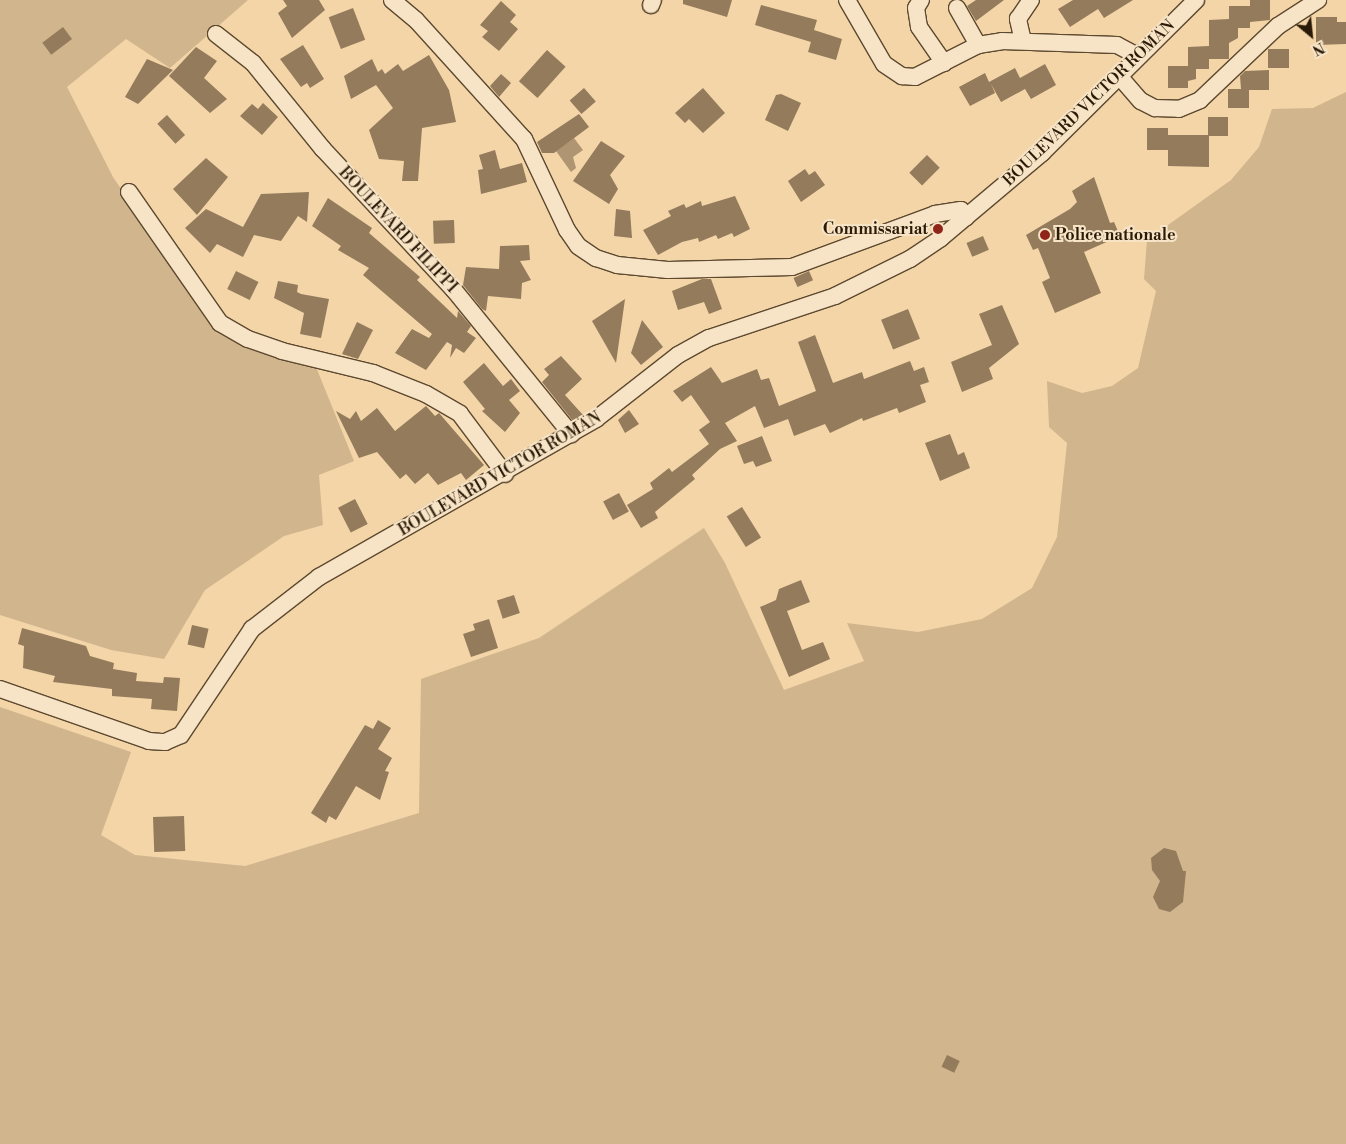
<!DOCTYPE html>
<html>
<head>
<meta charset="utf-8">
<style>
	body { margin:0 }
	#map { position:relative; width:1346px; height:1144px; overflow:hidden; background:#f3d5a8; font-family:"Libre Bodoni",serif }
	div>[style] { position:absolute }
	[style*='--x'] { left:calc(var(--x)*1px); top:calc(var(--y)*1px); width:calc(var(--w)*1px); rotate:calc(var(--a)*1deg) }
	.green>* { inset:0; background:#d1b58d }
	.water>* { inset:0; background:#af9571 }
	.building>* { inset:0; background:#937b5b; transform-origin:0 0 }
	.roads { filter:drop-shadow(1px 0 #5d492f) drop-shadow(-1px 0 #5d492f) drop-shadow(0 1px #5d492f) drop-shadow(0 -1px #5d492f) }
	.minor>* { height:16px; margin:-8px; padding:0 8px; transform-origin:8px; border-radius:8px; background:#f7e4c6 }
	.dots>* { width:14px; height:14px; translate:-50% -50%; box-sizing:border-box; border:2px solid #f7e4c6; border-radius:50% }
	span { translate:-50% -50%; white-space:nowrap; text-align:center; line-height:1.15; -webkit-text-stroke:4px #f7e4c6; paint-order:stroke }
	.street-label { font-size:16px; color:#2b1a07 }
	.poi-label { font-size:16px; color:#2b1a07; font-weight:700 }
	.right { translate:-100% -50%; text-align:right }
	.left { translate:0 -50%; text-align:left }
	.north { position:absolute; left:1286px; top:10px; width:50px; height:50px; -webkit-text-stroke:4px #f7e4c6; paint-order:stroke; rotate:152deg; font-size:14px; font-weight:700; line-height:20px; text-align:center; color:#2b1a07 }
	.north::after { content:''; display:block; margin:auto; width:18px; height:22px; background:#2b1a07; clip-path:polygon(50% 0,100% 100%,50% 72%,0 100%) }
</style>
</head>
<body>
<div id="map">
	<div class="green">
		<div style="clip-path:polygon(0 0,248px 0,170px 68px,126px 39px,67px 87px,113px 177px,213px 324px,316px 367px,354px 461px,319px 475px,323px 525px,284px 536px,205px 590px,164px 659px,111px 650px,0 615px)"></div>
		<div style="clip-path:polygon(1346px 92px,1346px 1144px,0 1144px,0 707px,131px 752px,101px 835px,135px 855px,245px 866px,419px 813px,421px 679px,539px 638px,704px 528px,725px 563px,784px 690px,864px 661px,847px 623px,918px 632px,982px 619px,1032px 588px,1057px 537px,1067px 443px,1049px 427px,1047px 381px,1082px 393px,1112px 386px,1138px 368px,1156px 291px,1144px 279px,1147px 240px,1231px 180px,1259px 147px,1272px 109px,1313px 108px)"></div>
	</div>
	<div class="water">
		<div style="clip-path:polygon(574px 138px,583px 150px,573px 157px,576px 168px,571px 172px,556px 151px)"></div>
	</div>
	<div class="building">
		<div style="clip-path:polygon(283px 0,319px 0,325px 10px,292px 38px,278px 13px,287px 6px)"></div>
		<div style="clip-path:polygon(683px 0,732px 0,727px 17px,683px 4px)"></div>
		<div style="clip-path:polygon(976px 0,1004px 0,976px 21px,967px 6px)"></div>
		<div style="clip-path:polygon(1073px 0,1133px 0,1104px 18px,1098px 9px,1070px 27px,1058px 9px)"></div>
		<div style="clip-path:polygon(1250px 0,1270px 0,1270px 20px,1250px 22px,1250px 28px,1238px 28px,1238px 38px,1229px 43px,1229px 59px,1209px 59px,1209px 69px,1196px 69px,1196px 79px,1188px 81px,1188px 88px,1168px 88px,1168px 66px,1188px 66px,1188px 47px,1209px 46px,1209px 20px,1229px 19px,1229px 6px,1250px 6px)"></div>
		<div style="clip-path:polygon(501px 1px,516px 15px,510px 22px,518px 29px,499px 51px,482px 37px,488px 31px,480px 25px)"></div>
		<div style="clip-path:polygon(761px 5px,817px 20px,814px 30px,842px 39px,836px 60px,808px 52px,813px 35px,811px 42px,755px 25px)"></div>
		<div style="left:353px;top:8px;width:34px;height:26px;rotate:69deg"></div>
		<div style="clip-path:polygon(1316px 17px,1337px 17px,1337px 22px,1346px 22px,1346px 44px,1316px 45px)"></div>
		<div style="left:63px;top:27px;width:15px;height:26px;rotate:53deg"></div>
		<div style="clip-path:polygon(303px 45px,324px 79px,310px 88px,307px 83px,301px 87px,280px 59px)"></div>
		<div style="clip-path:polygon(196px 47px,217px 61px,204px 78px,227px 99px,210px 113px,169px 76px)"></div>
		<div style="left:1268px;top:49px;width:21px;height:19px"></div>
		<div style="left:547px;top:50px;width:25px;height:42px;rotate:42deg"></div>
		<div style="clip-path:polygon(429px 55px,449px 90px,456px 122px,422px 128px,418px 181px,402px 181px,404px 161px,379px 159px,369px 130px,393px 108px,376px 85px,351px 99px,344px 76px,372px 59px,378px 72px,382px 69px,385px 74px,398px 64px,403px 71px)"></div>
		<div style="clip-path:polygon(147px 59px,173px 70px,138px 104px,125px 97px)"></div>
		<div style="clip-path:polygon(1045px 64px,1056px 85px,1031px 99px,1025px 89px,1001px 102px,991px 84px,995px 93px,970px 106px,959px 87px,985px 73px,989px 82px,1015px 68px,1020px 78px)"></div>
		<div style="clip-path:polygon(1269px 70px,1269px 90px,1249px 90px,1249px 108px,1228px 108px,1228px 89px,1241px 89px,1240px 76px,1245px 71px)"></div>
		<div style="clip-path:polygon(501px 74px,511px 83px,499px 97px,490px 86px)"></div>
		<div style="left:584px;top:88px;width:18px;height:19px;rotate:49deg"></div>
		<div style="clip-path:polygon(703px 88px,725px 113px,703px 133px,689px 119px,685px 123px,675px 113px)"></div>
		<div style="clip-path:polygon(781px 94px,801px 103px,788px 131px,765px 120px,776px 95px)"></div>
		<div style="clip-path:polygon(263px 103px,278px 117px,262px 135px,240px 116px,252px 104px,258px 109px)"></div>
		<div style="clip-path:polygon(579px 114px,589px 127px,554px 153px,542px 153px,537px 142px)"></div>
		<div style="left:167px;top:115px;width:27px;height:13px;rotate:48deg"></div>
		<div style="clip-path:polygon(1208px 117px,1228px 117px,1228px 136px,1209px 136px,1209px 167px,1168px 166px,1168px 150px,1147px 150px,1147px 128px,1168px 128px,1168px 135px,1208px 135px)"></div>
		<div style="clip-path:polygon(601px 141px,625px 156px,610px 175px,618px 189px,609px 204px,573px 181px)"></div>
		<div style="clip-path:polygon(495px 150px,500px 169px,522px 163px,527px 182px,481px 194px,478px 170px,483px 169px,479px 155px)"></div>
		<div style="left:927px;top:155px;width:18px;height:25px;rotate:45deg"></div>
		<div style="clip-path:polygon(206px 158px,228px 177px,197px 215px,173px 189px)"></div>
		<div style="clip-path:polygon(805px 169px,809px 175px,815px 171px,825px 185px,801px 202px,788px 181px)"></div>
		<div style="clip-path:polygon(1094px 177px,1110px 223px,1114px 222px,1120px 236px,1084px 252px,1101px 293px,1055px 313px,1042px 282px,1050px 278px,1038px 248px,1033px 250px,1026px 235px,1070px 209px,1077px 202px,1072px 191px)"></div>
		<div style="clip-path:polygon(309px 192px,307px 222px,298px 216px,281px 241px,254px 235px,243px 257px,217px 244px,210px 253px,185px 228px,206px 209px,243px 227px,261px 194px)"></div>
		<div style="clip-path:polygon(735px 196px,750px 229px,734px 237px,732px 233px,718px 239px,716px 235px,699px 242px,698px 238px,682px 242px,658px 255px,643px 230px,671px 216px,668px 211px,684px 204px,686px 208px,701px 201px,702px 206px)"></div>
		<div style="clip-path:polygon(328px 198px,372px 228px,369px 233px,420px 277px,417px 280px,457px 318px,458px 311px,471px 326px,467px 332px,476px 338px,464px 353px,456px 348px,450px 358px,452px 345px,447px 342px,426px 370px,395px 353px,412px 329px,429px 338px,432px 334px,363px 275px,369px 268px,338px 250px,341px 246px,312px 226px)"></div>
		<div style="clip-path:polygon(616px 209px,630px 211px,632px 238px,614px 236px)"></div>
		<div style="left:454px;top:220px;width:23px;height:21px;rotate:88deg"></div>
		<div style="left:983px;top:236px;width:15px;height:18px;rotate:67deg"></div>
		<div style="clip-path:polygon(529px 245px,530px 260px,520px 261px,531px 280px,522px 283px,521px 299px,488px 296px,486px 311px,482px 309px,463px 285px,466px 267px,499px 269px,500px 246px)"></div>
		<div style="left:236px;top:271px;width:25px;height:20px;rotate:26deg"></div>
		<div style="left:809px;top:271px;width:10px;height:17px;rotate:66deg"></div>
		<div style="clip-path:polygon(702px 279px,711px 279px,722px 309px,709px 314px,704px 302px,678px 310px,672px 291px)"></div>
		<div style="clip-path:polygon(278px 281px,298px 285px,297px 292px,301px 294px,329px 299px,321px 338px,300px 334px,304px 313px,274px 298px)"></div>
		<div style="clip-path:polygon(625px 299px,616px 363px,592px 321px)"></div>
		<div style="clip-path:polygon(1002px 305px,1019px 344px,989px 368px,993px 379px,962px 392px,951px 362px,992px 345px,979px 314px)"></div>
		<div style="left:908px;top:309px;width:32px;height:29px;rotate:68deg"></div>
		<div style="clip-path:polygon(642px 320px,663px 347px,641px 365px,631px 353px)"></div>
		<div style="clip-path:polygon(357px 322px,373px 330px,358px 359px,342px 354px)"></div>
		<div style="clip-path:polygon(815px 335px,833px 383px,862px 372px,864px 379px,910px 361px,914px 371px,924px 367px,929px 382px,920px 385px,926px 402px,899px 413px,897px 408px,863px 421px,862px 418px,830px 433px,825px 424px,794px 436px,788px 419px,764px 428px,755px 406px,725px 423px,737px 441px,720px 449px,692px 475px,695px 479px,655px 512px,658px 518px,641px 528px,627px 505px,653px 489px,650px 483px,669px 468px,672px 472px,709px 444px,699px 430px,710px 422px,691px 395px,682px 402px,673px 391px,711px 367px,722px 383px,757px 369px,761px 380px,769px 378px,779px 406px,816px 391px,798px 342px)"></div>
		<div style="clip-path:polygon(561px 356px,582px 379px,565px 395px,583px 415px,573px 421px,542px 382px,549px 375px,544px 369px)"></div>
		<div style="clip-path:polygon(484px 363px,503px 386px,511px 379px,520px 391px,509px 400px,520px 413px,505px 432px,482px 411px,485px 409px,463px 382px)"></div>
		<div style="clip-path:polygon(426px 406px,435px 416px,439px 413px,484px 465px,466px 480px,461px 473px,438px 485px,428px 473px,415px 484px,406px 474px,400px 479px,377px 452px,359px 458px,336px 411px,350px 419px,356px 411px,361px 421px,377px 408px,395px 431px)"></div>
		<div style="clip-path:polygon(629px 410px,639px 424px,625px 433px,618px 420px)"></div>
		<div style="clip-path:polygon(950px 434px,958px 455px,964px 452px,970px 468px,940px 481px,925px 443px)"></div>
		<div style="clip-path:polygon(762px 436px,772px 461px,756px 467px,753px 461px,744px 464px,737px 446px)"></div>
		<div style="left:619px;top:493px;width:21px;height:18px;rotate:62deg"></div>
		<div style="left:355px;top:499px;width:28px;height:19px;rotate:63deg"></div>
		<div style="left:742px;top:507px;width:36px;height:18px;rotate:58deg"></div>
		<div style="clip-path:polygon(801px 580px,810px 602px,787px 611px,802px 650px,823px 642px,830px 659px,789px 677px,760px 607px,776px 600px,779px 589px)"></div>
		<div style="left:514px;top:595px;width:19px;height:18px;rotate:72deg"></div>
		<div style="clip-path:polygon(489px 619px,498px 648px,471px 657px,463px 634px,475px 630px,473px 624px)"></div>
		<div style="left:192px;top:625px;width:17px;height:20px;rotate:13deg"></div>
		<div style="clip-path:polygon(22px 628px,86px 646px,90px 656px,114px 663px,113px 669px,137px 673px,136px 681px,163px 683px,164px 677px,180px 678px,177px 711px,151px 709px,152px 699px,112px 696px,112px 689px,53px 682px,55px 676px,23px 668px,24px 646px,18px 644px)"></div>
		<div style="clip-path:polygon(378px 720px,391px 728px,378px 749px,392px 758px,385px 771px,389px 772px,380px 800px,356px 786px,336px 820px,329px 816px,326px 823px,311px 813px,365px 725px,373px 729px)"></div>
		<div style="left:184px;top:816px;width:35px;height:31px;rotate:88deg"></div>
		<div style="clip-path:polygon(1164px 848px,1176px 851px,1183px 871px,1186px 871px,1183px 902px,1170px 912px,1159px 909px,1153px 897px,1160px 881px,1152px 870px,1151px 858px)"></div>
		<div style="left:947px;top:1055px;width:14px;height:13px;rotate:25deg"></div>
	</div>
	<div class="roads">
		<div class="minor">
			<div style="--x:392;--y:0;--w:31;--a:40"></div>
			<div style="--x:416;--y:20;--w:161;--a:47.8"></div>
			<div style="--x:524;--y:139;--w:101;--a:64.7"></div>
			<div style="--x:567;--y:230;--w:19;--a:55"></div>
			<div style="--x:578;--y:246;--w:22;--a:34"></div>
			<div style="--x:596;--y:258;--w:22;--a:18"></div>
			<div style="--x:617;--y:265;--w:51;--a:5.6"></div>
			<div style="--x:668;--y:270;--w:124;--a:-1.4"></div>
			<div style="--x:792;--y:267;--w:153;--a:-20.3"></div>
			<div style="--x:935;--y:214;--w:26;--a:-9"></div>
			<div style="--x:961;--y:210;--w:9;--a:54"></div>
			<div style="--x:847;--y:0;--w:74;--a:60"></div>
			<div style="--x:884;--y:64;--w:22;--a:34"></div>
			<div style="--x:902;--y:76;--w:13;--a:4"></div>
			<div style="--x:915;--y:77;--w:71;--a:-26.9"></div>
			<div style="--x:978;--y:45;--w:24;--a:-9"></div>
			<div style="--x:1002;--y:41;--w:115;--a:2"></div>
			<div style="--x:1117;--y:45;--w:24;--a:28"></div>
			<div style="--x:921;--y:0;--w:9;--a:122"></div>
			<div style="--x:916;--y:8;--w:19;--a:81"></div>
			<div style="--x:919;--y:27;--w:44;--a:55.2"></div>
			<div style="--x:651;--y:5;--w:5;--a:-68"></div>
			<div style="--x:957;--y:8;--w:43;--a:60.4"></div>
			<div style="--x:216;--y:34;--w:47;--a:38.1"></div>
			<div style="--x:253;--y:63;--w:111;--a:50.9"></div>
			<div style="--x:323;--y:149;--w:192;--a:47.1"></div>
			<div style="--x:454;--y:290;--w:186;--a:50.9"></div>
			<div style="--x:1023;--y:41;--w:23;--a:-103"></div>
			<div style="--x:1018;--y:19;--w:23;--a:-56"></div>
			<div style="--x:1119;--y:76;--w:33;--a:49"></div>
			<div style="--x:1141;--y:101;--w:16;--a:27"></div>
			<div style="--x:1155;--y:108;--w:24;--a:2"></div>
			<div style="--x:1179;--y:109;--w:23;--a:-23"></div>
			<div style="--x:1200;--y:100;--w:108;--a:-43.5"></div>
			<div style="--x:1278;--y:26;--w:48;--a:-33"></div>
			<div style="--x:129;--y:192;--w:160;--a:55.2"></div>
			<div style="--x:220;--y:323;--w:32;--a:30"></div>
			<div style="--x:248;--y:339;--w:36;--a:19"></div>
			<div style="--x:282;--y:351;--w:94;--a:13.6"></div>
			<div style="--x:373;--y:373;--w:57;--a:21.6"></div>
			<div style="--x:426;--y:394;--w:39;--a:30"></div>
			<div style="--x:460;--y:414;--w:75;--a:53.1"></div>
			<div style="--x:0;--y:689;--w:158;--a:19.2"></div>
			<div style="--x:149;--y:741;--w:16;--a:4"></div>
			<div style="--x:165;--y:742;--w:17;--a:-24"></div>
			<div style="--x:181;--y:735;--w:128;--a:-56.2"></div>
			<div style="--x:252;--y:629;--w:85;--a:-37.8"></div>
			<div style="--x:319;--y:577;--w:319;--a:-29.7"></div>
			<div style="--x:596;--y:419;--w:104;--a:-38"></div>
			<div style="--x:678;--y:355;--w:35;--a:-29"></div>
			<div style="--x:709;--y:338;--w:133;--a:-18.4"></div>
			<div style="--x:835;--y:296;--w:84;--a:-26.3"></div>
			<div style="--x:910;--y:259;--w:37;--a:-34"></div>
			<div style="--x:941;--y:238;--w:132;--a:-40.1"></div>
			<div style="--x:1042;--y:153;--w:217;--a:-44.8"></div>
		</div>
	</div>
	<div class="dots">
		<div style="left:938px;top:229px;background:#8f2418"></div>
		<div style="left:1045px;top:235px;background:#8f2418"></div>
	</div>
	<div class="street-label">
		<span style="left:1089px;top:103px;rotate:-44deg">BOULEVARD VICTOR ROMAN</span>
		<span style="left:398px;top:230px;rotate:47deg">BOULEVARD FILIPPI</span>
		<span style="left:500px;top:474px;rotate:-30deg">BOULEVARD VICTOR ROMAN</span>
	</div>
	<div class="poi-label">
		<span class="right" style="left:928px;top:229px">Commissariat</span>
		<span class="left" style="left:1055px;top:235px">Police nationale</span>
	</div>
	<div class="north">N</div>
</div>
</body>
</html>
